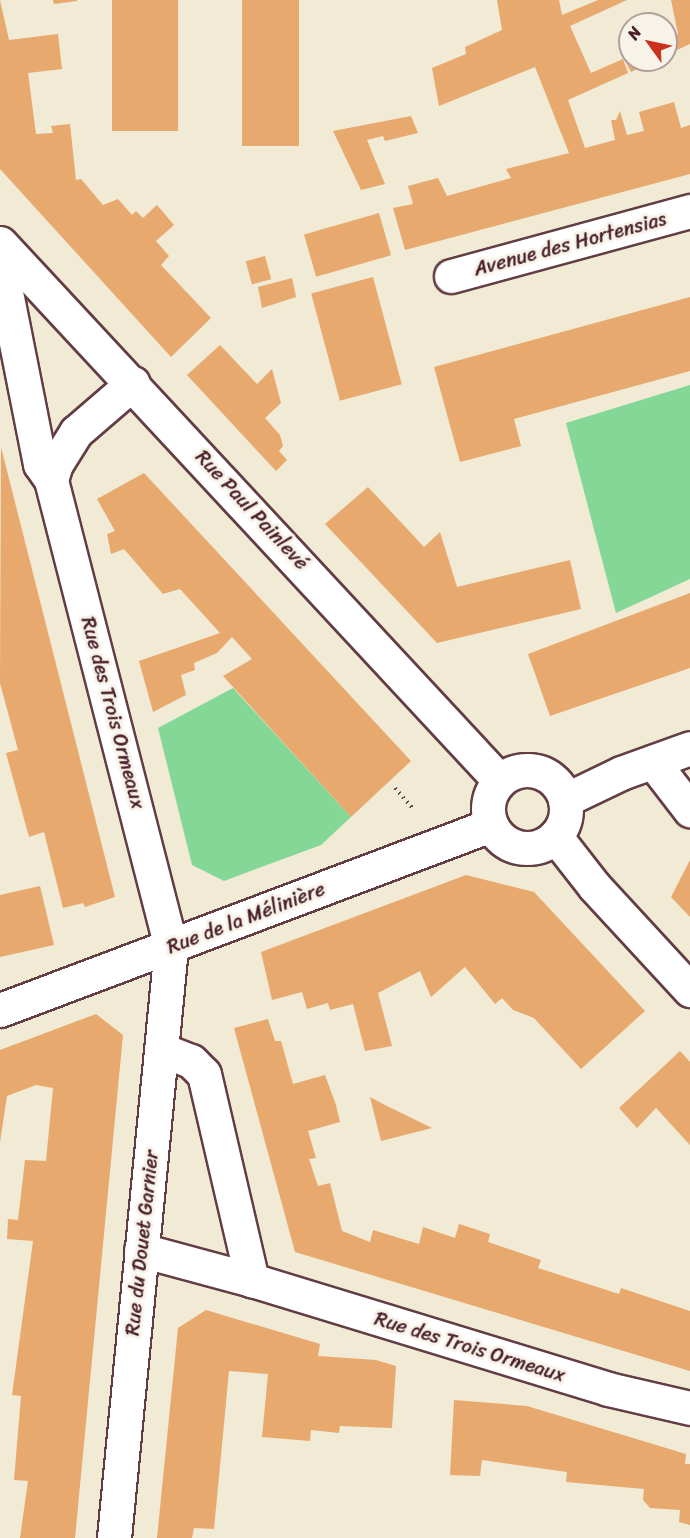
<!DOCTYPE html>
<html>
<head>
<meta charset="utf-8">
<style>
	body { margin:0 }
	#map { position:relative; width:690px; height:1538px; overflow:hidden; background:#f1ead5; font-family:Sriracha,sans-serif }
	div>[style] { position:absolute }
	[style*='--x'] { left:calc(var(--x)*1px); top:calc(var(--y)*1px); width:calc(var(--w)*1px); rotate:calc(var(--a)*1deg) }
	.green>* { inset:0; background:#85d798 }
	.building>* { inset:0; background:#e7a96e; transform-origin:0 0 }
	.path>* { height:4px; margin-top:-2px; transform-origin:0; background:repeating-linear-gradient(90deg,#633d44 0 1.5px,transparent 0 6px) }
	.roads { filter:drop-shadow(2px 0 #633d44) drop-shadow(-2px 0 #633d44) drop-shadow(0 2px #633d44) drop-shadow(0 -2px #633d44) }
	.minor>* { height:33px; margin:-16.5px; padding:0 16.5px; transform-origin:16.5px; border-radius:16.5px; background:#fff }
	.minor>.ring { margin:-16.5px; padding:0; box-sizing:content-box; background:none; border:33px solid #fff; border-radius:50% }
	span { translate:-50% -50%; white-space:nowrap; text-align:center; line-height:1.15; -webkit-text-stroke:6px #f7f3e8; paint-order:stroke }
	.street-label { font-size:20px; color:#4a1f2b }
	.north { position:absolute; left:618px; top:12px; width:60px; height:60px; box-sizing:border-box; background:#f7f3e8; border:2px solid #b29e9c; border-radius:50%; rotate:303deg; font-size:16px; font-weight:700; line-height:24px; text-align:center; color:#4a1f2b }
	.north::after { content:''; display:block; margin:auto; width:21px; height:27px; background:#c8321e; clip-path:polygon(50% 0,100% 100%,50% 72%,0 100%) }
</style>
</head>
<body>
<div id="map">
	<div class="green">
		<div style="clip-path:polygon(690px 385px,690px 579px,616px 613px,566px 423px)"></div>
		<div style="clip-path:polygon(233px 688px,351px 817px,321px 845px,224px 881px,192px 865px,158px 728px)"></div>
	</div>
	<div class="building">
		<div style="clip-path:polygon(0 0,9px 40px,58px 34px,62px 69px,28px 73px,36px 134px,53px 133px,51px 126px,70px 124px,76px 180px,81px 179px,103px 205px,118px 199px,132px 215px,136px 211px,143px 218px,157px 205px,174px 225px,156px 241px,169px 256px,161px 265px,211px 318px,171px 357px,0 169px)"></div>
		<div style="clip-path:polygon(53px 0,77px 0,77px 1px,54px 4px)"></div>
		<div style="left:112px;top:0;width:66px;height:131px"></div>
		<div style="left:242px;top:0;width:57px;height:146px"></div>
		<div style="clip-path:polygon(497px 0,559px 0,562px 15px,598px 0,627px 0,570px 26px,591px 73px,623px 59px,628px 73px,568px 100px,585px 148px,615px 140px,611px 120px,616px 120px,620px 111px,627px 135px,644px 131px,639px 112px,674px 102px,681px 128px,690px 125px,690px 174px,405px 250px,393px 208px,413px 204px,408px 186px,438px 178px,447px 196px,511px 178px,506px 169px,569px 153px,535px 67px,439px 106px,432px 68px,466px 54px,465px 47px,502px 30px)"></div>
		<div style="clip-path:polygon(671px 0,690px 0,690px 44px,666px 55px,666px 39px,678px 34px)"></div>
		<div style="clip-path:polygon(630px 56px,630px 60px,656px 60px,631px 72px,624px 59px)"></div>
		<div style="clip-path:polygon(411px 116px,418px 133px,385px 141px,383px 136px,367px 140px,385px 184px,361px 190px,333px 131px)"></div>
		<div style="left:379px;top:213px;width:44px;height:78px;rotate:74deg"></div>
		<div style="left:265px;top:256px;width:24px;height:20px;rotate:75deg"></div>
		<div style="left:373px;top:277px;width:111px;height:64px;rotate:75deg"></div>
		<div style="clip-path:polygon(292px 278px,296px 297px,262px 308px,258px 287px)"></div>
		<div style="clip-path:polygon(690px 297px,690px 371px,514px 419px,521px 446px,460px 462px,434px 367px)"></div>
		<div style="clip-path:polygon(220px 345px,257px 384px,272px 369px,281px 403px,265px 418px,280px 435px,283px 446px,279px 451px,287px 460px,276px 471px,187px 375px)"></div>
		<div style="clip-path:polygon(1px 447px,115px 897px,85px 907px,83px 903px,63px 908px,44px 832px,29px 837px,6px 753px,18px 750px,0 683px)"></div>
		<div style="clip-path:polygon(144px 473px,411px 761px,351px 817px,223px 676px,252px 659px,232px 637px,217px 653px,194px 663px,195px 670px,181px 675px,186px 695px,153px 712px,139px 661px,220px 633px,180px 589px,163px 594px,124px 549px,111px 554px,107px 534px,115px 531px,97px 499px)"></div>
		<div style="clip-path:polygon(368px 487px,424px 547px,440px 532px,457px 587px,570px 560px,581px 609px,437px 643px,325px 524px)"></div>
		<div style="clip-path:polygon(690px 593px,690px 668px,550px 716px,528px 654px)"></div>
		<div style="clip-path:polygon(690px 860px,690px 917px,671px 897px)"></div>
		<div style="clip-path:polygon(466px 875px,534px 892px,645px 1011px,581px 1069px,534px 1018px,513px 1010px,502px 998px,495px 1004px,465px 967px,431px 997px,420px 971px,378px 993px,392px 1046px,365px 1051px,353px 1004px,330px 1010px,328px 1003px,307px 1009px,302px 992px,272px 1000px,261px 952px)"></div>
		<div style="clip-path:polygon(40px 886px,54px 945px,0 957px,0 895px)"></div>
		<div style="clip-path:polygon(96px 1014px,123px 1035px,75px 1538px,20px 1538px,28px 1481px,14px 1480px,21px 1396px,12px 1395px,33px 1241px,7px 1239px,8px 1219px,18px 1220px,25px 1160px,46px 1161px,53px 1088px,36px 1085px,7px 1096px,0 1142px,0 1050px)"></div>
		<div style="clip-path:polygon(268px 1019px,275px 1041px,281px 1041px,293px 1084px,325px 1075px,336px 1105px,340px 1122px,308px 1131px,316px 1158px,309px 1159px,318px 1186px,330px 1183px,342px 1231px,370px 1242px,373px 1230px,419px 1244px,423px 1227px,455px 1238px,459px 1224px,490px 1234px,488px 1242px,541px 1260px,538px 1268px,619px 1294px,621px 1288px,690px 1311px,690px 1371px,295px 1252px,234px 1028px)"></div>
		<div style="clip-path:polygon(680px 1051px,690px 1062px,690px 1145px,656px 1108px,637px 1128px,619px 1108px)"></div>
		<div style="clip-path:polygon(370px 1097px,383px 1104px,432px 1128px,381px 1141px)"></div>
		<div style="clip-path:polygon(206px 1310px,320px 1344px,318px 1356px,376px 1360px,396px 1366px,392px 1428px,340px 1426px,339px 1433px,311px 1430px,310px 1441px,262px 1437px,268px 1374px,229px 1371px,214px 1529px,194px 1528px,192px 1538px,157px 1538px,178px 1328px)"></div>
		<div style="clip-path:polygon(454px 1400px,527px 1406px,686px 1454px,685px 1464px,690px 1464px,690px 1525px,679px 1522px,680px 1510px,650px 1508px,643px 1500px,644px 1489px,566px 1482px,567px 1472px,482px 1460px,480px 1476px,450px 1475px)"></div>
	</div>
	<div class="path">
		<div style="--x:395;--y:788;--w:29;--a:49"></div>
	</div>
	<div class="roads">
		<div class="minor">
			<div style="--x:0;--y:243;--w:734;--a:47.1"></div>
			<div style="--x:0;--y:262;--w:206;--a:78.8"></div>
			<div style="--x:40;--y:464;--w:19;--a:55"></div>
			<div style="--x:51;--y:480;--w:482;--a:75.6"></div>
			<div style="--x:171;--y:947;--w:594;--a:95.51"></div>
			<div style="--x:451;--y:276;--w:248;--a:-15.2"></div>
			<div style="--x:51;--y:480;--w:17;--a:-73"></div>
			<div style="--x:56;--y:464;--w:38;--a:-58"></div>
			<div style="--x:76;--y:432;--w:75;--a:-40.7"></div>
			<div style="--x:653;--y:762;--w:61;--a:52.4"></div>
			<div class="ring" style="left:488px;top:770px;width:45px;height:45px"></div>
			<div style="--x:565;--y:800;--w:62;--a:-25.7"></div>
			<div style="--x:621;--y:773;--w:73;--a:-19.9"></div>
			<div style="--x:555;--y:836;--w:63;--a:52"></div>
			<div style="--x:594;--y:886;--w:142;--a:47.3"></div>
			<div style="--x:0;--y:1010;--w:525;--a:-20.65"></div>
			<div style="--x:162;--y:1050;--w:31;--a:21"></div>
			<div style="--x:191;--y:1061;--w:18;--a:45"></div>
			<div style="--x:204;--y:1074;--w:212;--a:76.9"></div>
			<div style="--x:141;--y:1250;--w:115;--a:15.1"></div>
			<div style="--x:252;--y:1280;--w:372;--a:17"></div>
			<div style="--x:608;--y:1389;--w:84;--a:13"></div>
		</div>
	</div>
	<div class="street-label">
		<span style="left:570px;top:244px;rotate:-15deg">Avenue des Hortensias</span>
		<span style="left:252px;top:510px;rotate:47deg">Rue Paul Painlevé</span>
		<span style="left:113px;top:713px;rotate:75deg">Rue des Trois Ormeaux</span>
		<span style="left:246px;top:918px;rotate:-21deg">Rue de la Mélinière</span>
		<span style="left:142px;top:1243px;rotate:-84deg">Rue du Douet Garnier</span>
		<span style="left:470px;top:1347px;rotate:17deg">Rue des Trois Ormeaux</span>
	</div>
	<div class="north">N</div>
</div>
</body>
</html>
